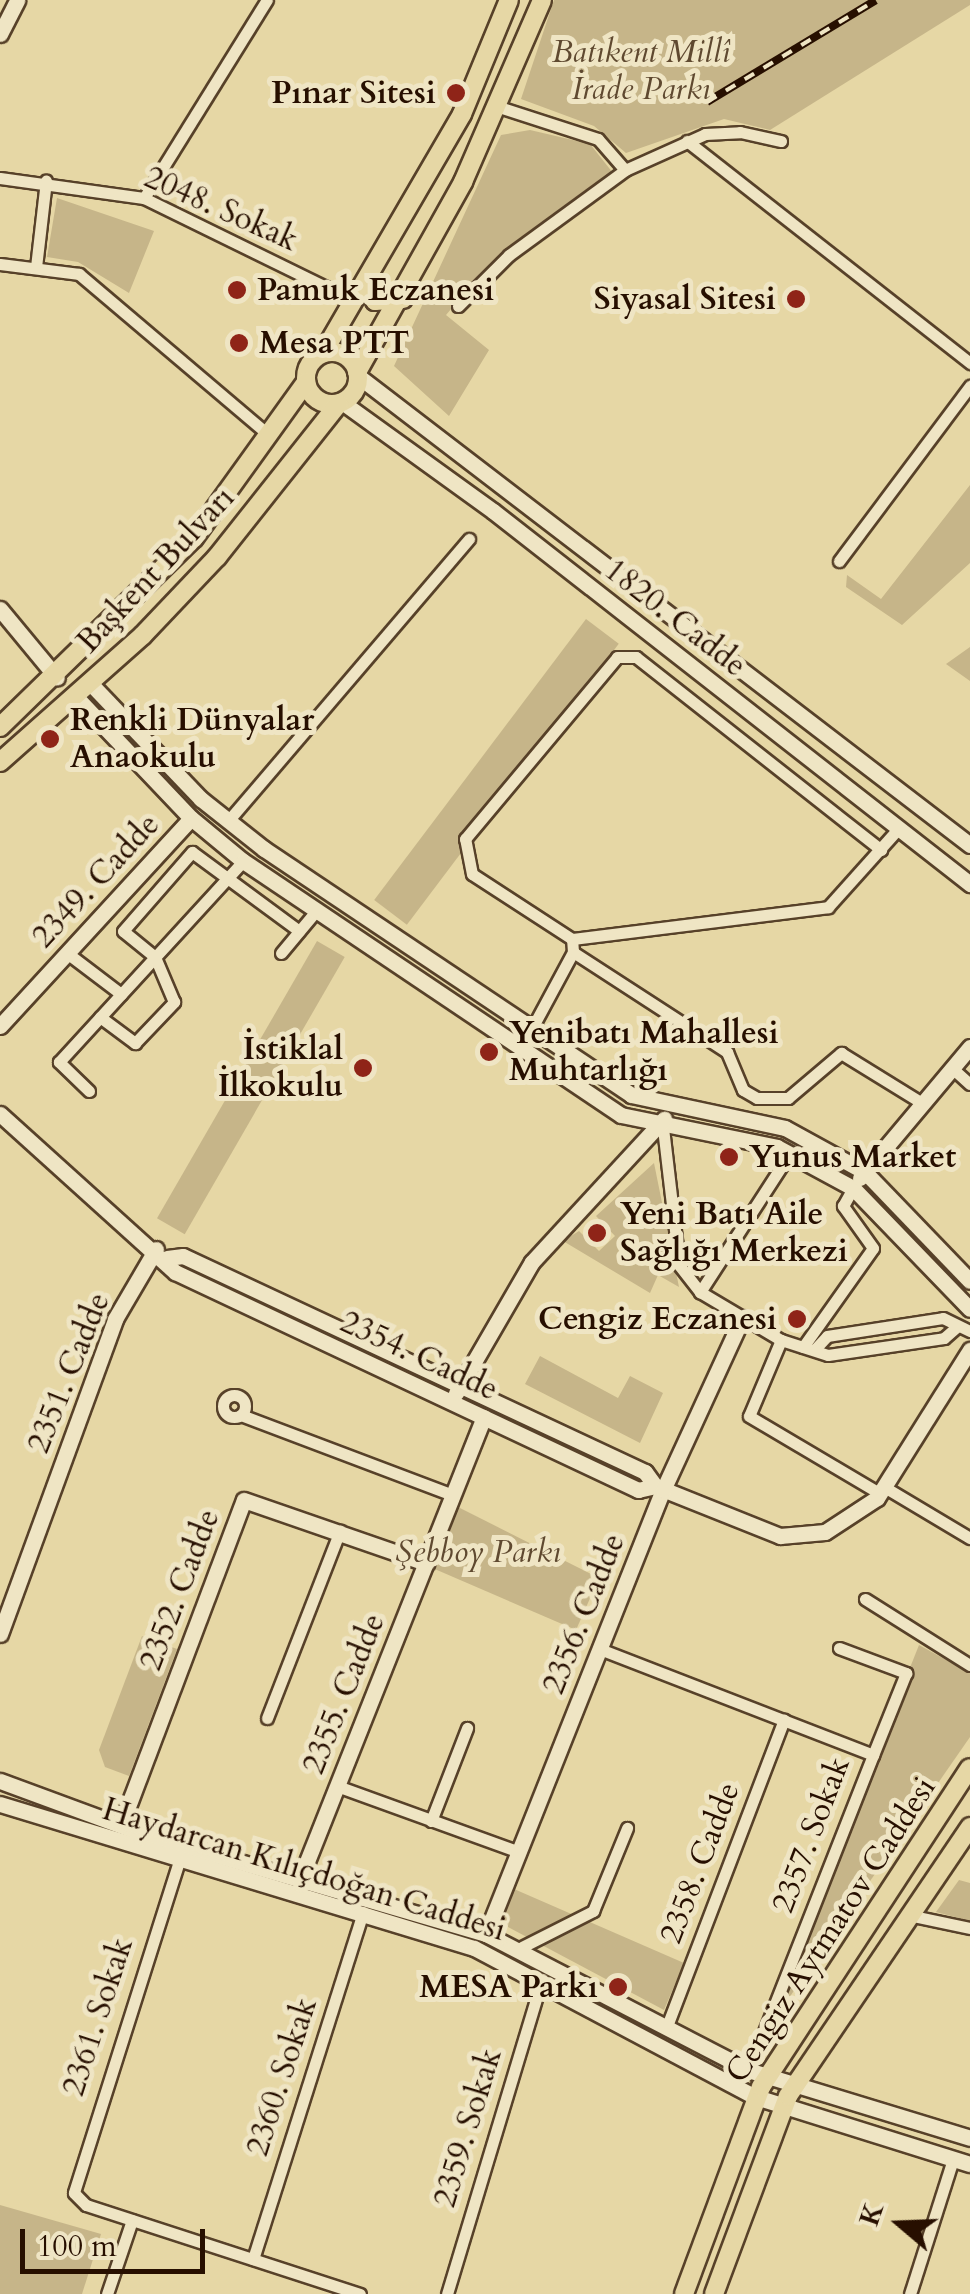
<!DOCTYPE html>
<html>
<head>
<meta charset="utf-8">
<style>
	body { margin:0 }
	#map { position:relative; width:970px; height:2294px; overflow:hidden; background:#e6d7a5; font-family:Cardo,serif }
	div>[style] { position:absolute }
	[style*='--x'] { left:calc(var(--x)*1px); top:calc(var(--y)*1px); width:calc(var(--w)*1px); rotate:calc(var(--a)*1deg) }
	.green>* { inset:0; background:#c6b589; transform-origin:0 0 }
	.roads { filter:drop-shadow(2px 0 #574129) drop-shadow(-2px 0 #574129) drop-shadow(0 2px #574129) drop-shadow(0 -2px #574129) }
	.street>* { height:11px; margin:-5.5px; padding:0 5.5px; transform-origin:5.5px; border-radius:5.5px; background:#efe5c4 }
	.street>.ring { margin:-5.5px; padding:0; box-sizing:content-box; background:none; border:11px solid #efe5c4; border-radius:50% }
	.secondary>* { height:15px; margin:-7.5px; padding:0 7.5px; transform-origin:7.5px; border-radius:7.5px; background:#efe5c4 }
	.primary>* { height:18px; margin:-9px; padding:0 9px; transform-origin:9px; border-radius:9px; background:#e6d7a5 }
	.primary>.ring { margin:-9px; padding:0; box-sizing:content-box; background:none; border:18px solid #e6d7a5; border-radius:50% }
	.rail>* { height:8px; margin-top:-4px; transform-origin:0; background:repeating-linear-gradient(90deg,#efe5c4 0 11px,#270f00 0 22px); box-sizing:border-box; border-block:2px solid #270f00 }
	.dots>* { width:28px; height:28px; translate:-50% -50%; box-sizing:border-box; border:5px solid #efe5c4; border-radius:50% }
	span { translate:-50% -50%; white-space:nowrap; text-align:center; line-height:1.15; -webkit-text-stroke:10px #efe5c4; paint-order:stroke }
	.park-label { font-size:32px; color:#5f4930; font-style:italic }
	.poi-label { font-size:32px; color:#270f00; font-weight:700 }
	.right { translate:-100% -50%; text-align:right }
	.left { translate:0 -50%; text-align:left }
	.street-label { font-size:32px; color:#270f00 }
	.north { position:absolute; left:850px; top:2174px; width:100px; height:100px; -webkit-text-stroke:8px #efe5c4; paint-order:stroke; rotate:289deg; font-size:28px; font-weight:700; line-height:40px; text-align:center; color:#270f00 }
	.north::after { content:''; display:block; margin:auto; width:35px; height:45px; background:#270f00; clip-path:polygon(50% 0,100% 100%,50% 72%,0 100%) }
	.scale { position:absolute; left:20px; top:2229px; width:185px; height:45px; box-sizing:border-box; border:5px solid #270f00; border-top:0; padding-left:12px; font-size:30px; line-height:35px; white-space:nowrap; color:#270f00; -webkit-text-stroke:8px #efe5c4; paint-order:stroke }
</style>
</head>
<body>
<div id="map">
	<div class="green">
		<div style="clip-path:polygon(554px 0,970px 0,970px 5px,770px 130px,724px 119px,626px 153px,594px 126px,521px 99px)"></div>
		<div style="clip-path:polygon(530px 130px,590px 144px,613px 173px,485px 269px,446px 315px,489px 350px,449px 416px,394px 366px,501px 135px)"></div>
		<div style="clip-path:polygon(57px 198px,154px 231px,129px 293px,78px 262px,47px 257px)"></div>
		<div style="clip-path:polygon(970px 485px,970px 563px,902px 625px,846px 587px,847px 575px,881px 599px)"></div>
		<div style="left:586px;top:619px;width:41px;height:352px;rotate:37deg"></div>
		<div style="clip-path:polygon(970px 647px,970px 681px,946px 664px)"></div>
		<div style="left:317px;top:941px;width:32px;height:320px;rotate:30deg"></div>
		<div style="clip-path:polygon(654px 1163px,679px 1287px,658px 1275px,650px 1293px,563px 1241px,579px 1231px,599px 1251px,615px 1236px,596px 1216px)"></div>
		<div style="clip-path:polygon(540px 1356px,618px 1398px,630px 1376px,663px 1393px,640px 1443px,525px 1384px)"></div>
		<div style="clip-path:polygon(456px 1506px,599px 1578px,576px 1630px,430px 1567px)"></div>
		<div style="clip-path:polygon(142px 1636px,177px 1649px,129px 1776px,105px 1767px,99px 1750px)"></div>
		<div style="clip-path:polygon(919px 1645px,970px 1673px,970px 1737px,766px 2031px)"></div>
		<div style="clip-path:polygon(959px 1880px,970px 1883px,970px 1921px,936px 1912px)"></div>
		<div style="clip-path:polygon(514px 1889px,684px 1963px,664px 2010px,508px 1927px,503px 1916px)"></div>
		<div style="clip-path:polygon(0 2205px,101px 2234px,82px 2294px,0 2294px)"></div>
	</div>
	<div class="roads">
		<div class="street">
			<div style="--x:499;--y:107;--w:104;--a:17.9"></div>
			<div style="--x:598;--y:139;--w:41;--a:48.9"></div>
			<div style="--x:625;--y:170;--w:88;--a:-24.2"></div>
			<div style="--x:705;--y:134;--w:35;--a:-3"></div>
			<div style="--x:740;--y:132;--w:42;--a:12.4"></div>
			<div style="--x:687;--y:141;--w:360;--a:38.1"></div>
			<div style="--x:0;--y:178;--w:145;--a:7.9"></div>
			<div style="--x:144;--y:198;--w:234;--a:26.1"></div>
			<div style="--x:144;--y:198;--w:233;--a:-58.2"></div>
			<div style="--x:0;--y:264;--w:80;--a:7.2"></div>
			<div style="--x:79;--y:274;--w:249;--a:40.3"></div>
			<div style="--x:36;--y:267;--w:87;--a:-83.4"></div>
			<div style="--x:458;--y:306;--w:72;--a:-45"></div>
			<div style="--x:509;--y:255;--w:144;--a:-36.2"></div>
			<div style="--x:839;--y:561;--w:219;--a:-53.2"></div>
			<div style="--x:228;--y:821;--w:371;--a:-49.5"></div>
			<div style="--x:572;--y:939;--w:258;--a:-7.1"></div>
			<div style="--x:828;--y:907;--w:106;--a:-48.1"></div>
			<div style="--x:573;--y:952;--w:184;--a:33"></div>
			<div style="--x:727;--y:1052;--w:41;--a:67.2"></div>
			<div style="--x:743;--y:1090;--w:16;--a:30"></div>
			<div style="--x:757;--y:1098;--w:31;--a:0"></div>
			<div style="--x:788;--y:1098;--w:70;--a:-40.3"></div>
			<div style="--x:841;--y:1053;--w:95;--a:31.7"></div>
			<div style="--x:67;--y:953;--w:68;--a:37.2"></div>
			<div style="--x:281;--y:953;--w:55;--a:-50.2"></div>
			<div style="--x:100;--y:1017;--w:44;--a:36.6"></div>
			<div style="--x:135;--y:1043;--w:57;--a:-46.4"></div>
			<div style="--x:174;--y:1002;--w:49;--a:-112.9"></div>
			<div style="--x:155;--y:957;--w:41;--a:-140.9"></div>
			<div style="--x:123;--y:931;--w:105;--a:-48.9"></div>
			<div style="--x:192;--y:852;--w:133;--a:36.4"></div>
			<div style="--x:531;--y:1030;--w:89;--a:-61.7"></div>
			<div style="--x:573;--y:952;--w:13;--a:-94"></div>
			<div style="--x:572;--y:939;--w:119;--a:-147"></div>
			<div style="--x:472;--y:874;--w:36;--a:-101"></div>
			<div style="--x:465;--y:839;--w:237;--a:-50.1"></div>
			<div style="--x:617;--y:657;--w:19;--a:0"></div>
			<div style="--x:636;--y:657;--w:312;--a:38.2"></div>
			<div style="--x:952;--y:1068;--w:24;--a:42"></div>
			<div style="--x:89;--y:1091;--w:42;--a:-136"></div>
			<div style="--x:59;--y:1062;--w:273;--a:-47.5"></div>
			<div style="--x:663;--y:1128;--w:138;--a:83.3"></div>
			<div style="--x:679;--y:1265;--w:34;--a:52"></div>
			<div style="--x:790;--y:1153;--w:166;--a:122.9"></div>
			<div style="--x:700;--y:1292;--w:94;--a:30.7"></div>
			<div style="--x:781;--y:1340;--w:49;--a:17.7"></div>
			<div style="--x:828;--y:1355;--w:117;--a:-8.3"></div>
			<div style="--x:944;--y:1338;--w:18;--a:-41"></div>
			<div style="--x:781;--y:1340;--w:82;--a:112.8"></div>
			<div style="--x:749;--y:1416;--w:153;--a:30.6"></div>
			<div style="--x:803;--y:1347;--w:121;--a:-54.7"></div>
			<div style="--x:873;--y:1248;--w:52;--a:-125.5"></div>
			<div style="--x:843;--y:1206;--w:21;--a:-61"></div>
			<div style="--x:816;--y:1348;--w:16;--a:-47"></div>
			<div style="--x:827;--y:1336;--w:117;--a:-8.8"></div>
			<div style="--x:943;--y:1318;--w:30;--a:26"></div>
			<div class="ring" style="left:223px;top:1395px;width:11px;height:11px"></div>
			<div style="--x:241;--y:1415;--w:227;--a:20.7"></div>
			<div style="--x:886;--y:1488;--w:98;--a:30.8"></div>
			<div style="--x:865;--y:1599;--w:124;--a:32.2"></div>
			<div style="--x:839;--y:1648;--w:72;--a:20.5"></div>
			<div style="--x:906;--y:1673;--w:88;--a:111.9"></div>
			<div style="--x:600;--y:1649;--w:293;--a:21.2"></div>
			<div style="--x:873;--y:1755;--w:305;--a:111.5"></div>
			<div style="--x:267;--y:1718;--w:201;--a:-68.7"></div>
			<div style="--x:337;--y:1786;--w:194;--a:19.9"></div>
			<div style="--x:431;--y:1821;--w:100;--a:-68.8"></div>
			<div style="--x:180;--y:1858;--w:351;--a:107.6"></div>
			<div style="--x:74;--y:2193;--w:17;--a:45"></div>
			<div style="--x:86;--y:2205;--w:288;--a:18"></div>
			<div style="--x:913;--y:1916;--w:58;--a:11.9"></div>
			<div style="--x:522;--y:1947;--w:80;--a:-26.9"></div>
			<div style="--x:593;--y:1911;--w:90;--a:-67.7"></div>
			<div style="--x:667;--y:2026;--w:328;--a:-69.1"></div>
			<div style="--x:253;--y:2259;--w:364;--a:-72.4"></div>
			<div style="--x:107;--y:2294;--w:78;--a:-71.3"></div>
			<div style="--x:447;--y:2294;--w:329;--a:-73.2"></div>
			<div style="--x:910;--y:2294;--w:142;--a:-72.3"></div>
		</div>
		<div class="secondary">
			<div style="--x:0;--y:34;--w:38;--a:-63"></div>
			<div style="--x:358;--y:376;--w:771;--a:37.46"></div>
			<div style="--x:342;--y:402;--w:186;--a:35.8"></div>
			<div style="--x:493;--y:511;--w:606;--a:38.02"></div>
			<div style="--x:0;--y:609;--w:89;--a:50.4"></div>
			<div style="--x:91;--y:684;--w:159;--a:46.3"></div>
			<div style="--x:201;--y:799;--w:80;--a:38.4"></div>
			<div style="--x:264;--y:849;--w:442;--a:33.8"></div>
			<div style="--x:631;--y:1095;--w:157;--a:12.1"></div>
			<div style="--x:785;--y:1128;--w:91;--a:28.8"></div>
			<div style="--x:865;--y:1172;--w:151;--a:46.1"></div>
			<div style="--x:76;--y:697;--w:167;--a:46.5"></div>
			<div style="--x:191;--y:818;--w:67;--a:39.6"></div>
			<div style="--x:243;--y:861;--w:455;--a:33.9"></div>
			<div style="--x:621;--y:1115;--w:159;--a:11.6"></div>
			<div style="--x:777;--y:1147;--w:86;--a:28.3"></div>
			<div style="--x:853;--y:1188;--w:168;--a:46"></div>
			<div style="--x:0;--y:1026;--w:282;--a:-47.4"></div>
			<div style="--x:0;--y:1114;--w:236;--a:42.1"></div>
			<div style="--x:175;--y:1272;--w:512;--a:25.21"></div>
			<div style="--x:638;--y:1490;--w:17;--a:-13"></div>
			<div style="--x:655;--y:1486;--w:135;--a:21.8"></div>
			<div style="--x:780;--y:1536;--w:45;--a:-5.1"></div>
			<div style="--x:825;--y:1532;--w:62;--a:-33.2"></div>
			<div style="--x:877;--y:1498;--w:175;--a:-57.9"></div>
			<div style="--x:860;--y:1178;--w:171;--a:-50"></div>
			<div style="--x:167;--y:1258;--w:16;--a:-7"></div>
			<div style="--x:183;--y:1256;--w:510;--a:25.06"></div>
			<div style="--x:645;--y:1472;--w:17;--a:54"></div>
			<div style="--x:456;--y:1393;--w:151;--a:-59.9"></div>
			<div style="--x:532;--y:1262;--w:195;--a:-47.3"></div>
			<div style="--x:0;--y:1634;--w:335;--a:-69.9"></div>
			<div style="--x:115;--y:1319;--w:81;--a:-59.6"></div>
			<div style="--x:0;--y:1781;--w:153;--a:20.2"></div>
			<div style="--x:144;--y:1834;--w:356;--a:16.3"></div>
			<div style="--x:486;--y:1934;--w:295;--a:27.4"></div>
			<div style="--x:748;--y:2070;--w:232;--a:17"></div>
			<div style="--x:0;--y:1804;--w:495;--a:16.9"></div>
			<div style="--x:474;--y:1948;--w:319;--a:27.9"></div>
			<div style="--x:756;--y:2097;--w:224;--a:17.4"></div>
			<div style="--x:121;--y:1825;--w:347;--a:-69.3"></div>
			<div style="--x:244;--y:1500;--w:193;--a:19.1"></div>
			<div style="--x:300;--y:1879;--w:497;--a:-68.3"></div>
			<div style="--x:486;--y:1934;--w:478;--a:-68.3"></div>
			<div style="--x:663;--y:1490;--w:189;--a:-65.3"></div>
		</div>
		<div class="primary">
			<div style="--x:368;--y:278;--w:24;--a:73"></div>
			<div style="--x:375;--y:301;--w:28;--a:-4"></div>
			<div class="ring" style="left:306px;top:352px;width:34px;height:34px"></div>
			<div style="--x:323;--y:353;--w:276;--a:-59.8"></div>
			<div style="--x:462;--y:114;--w:123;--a:-67.6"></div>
			<div style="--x:357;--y:372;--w:218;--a:-60.8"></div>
			<div style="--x:463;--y:182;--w:198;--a:-66.5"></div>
			<div style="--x:0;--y:727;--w:271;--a:-44.3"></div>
			<div style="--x:194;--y:538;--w:192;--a:-54.3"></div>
			<div style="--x:0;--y:762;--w:191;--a:-41.6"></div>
			<div style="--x:143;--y:635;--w:108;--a:-46.5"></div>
			<div style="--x:217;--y:557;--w:196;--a:-51.6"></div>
			<div style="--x:684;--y:2294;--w:221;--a:-69.6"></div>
			<div style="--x:761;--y:2087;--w:381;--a:-56.8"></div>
			<div style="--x:714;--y:2294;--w:211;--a:-69.5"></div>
			<div style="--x:788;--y:2096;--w:325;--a:-55.9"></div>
		</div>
	</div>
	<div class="rail">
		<div style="--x:707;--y:102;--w:197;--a:-31.1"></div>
	</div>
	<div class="dots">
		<div style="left:456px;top:93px;background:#8f2418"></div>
		<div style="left:237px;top:290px;background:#8f2418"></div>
		<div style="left:796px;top:299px;background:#8f2418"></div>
		<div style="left:239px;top:343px;background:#8f2418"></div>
		<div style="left:50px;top:739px;background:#8f2418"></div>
		<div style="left:489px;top:1052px;background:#8f2418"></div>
		<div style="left:363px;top:1068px;background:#8f2418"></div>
		<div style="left:729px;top:1157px;background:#8f2418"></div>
		<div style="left:597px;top:1233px;background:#8f2418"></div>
		<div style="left:797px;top:1319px;background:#8f2418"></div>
		<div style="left:618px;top:1987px;background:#8f2418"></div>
	</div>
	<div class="park-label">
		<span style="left:641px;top:71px">Batıkent Millî<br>İrade Parkı</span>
		<span style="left:478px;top:1552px">Şebboy Parkı</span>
	</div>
	<div class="poi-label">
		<span class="right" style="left:436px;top:93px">Pınar Sitesi</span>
		<span class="left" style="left:257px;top:290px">Pamuk Eczanesi</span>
		<span class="right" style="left:776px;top:299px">Siyasal Sitesi</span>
		<span class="left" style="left:259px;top:343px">Mesa PTT</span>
		<span class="left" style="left:70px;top:739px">Renkli Dünyalar<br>Anaokulu</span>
		<span class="left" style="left:509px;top:1052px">Yenibatı Mahallesi<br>Muhtarlığı</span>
		<span class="right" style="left:343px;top:1068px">İstiklal<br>İlkokulu</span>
		<span class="left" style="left:749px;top:1157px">Yunus Market</span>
		<span class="left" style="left:620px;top:1233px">Yeni Batı Aile<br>Sağlığı Merkezi</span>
		<span class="right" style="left:777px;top:1319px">Cengiz Eczanesi</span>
		<span class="right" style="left:598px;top:1987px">MESA Parkı</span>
	</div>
	<div class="street-label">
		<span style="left:221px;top:209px;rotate:24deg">2048. Sokak</span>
		<span style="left:156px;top:570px;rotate:-47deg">Başkent Bulvarı</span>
		<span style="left:675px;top:618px;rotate:38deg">1820. Cadde</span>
		<span style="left:96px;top:881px;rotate:-47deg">2349. Cadde</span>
		<span style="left:419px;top:1356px;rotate:25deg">2354. Cadde</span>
		<span style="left:69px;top:1373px;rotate:-68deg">2351. Cadde</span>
		<span style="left:180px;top:1590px;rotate:-69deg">2352. Cadde</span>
		<span style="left:584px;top:1614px;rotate:-68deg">2356. Cadde</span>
		<span style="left:344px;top:1694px;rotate:-68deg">2355. Cadde</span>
		<span style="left:811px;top:1835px;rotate:-69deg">2357. Sokak</span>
		<span style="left:700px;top:1863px;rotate:-69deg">2358. Cadde</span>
		<span style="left:304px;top:1870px;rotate:17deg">Haydarcan Kılıçdoğan Caddesi</span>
		<span style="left:831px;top:1930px;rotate:-57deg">Cengiz Aytmatov Caddesi</span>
		<span style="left:98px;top:2017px;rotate:-72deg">2361. Sokak</span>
		<span style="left:282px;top:2077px;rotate:-72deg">2360. Sokak</span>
		<span style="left:468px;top:2128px;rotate:-73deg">2359. Sokak</span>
	</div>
	<div class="north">K</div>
	<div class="scale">100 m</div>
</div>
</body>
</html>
